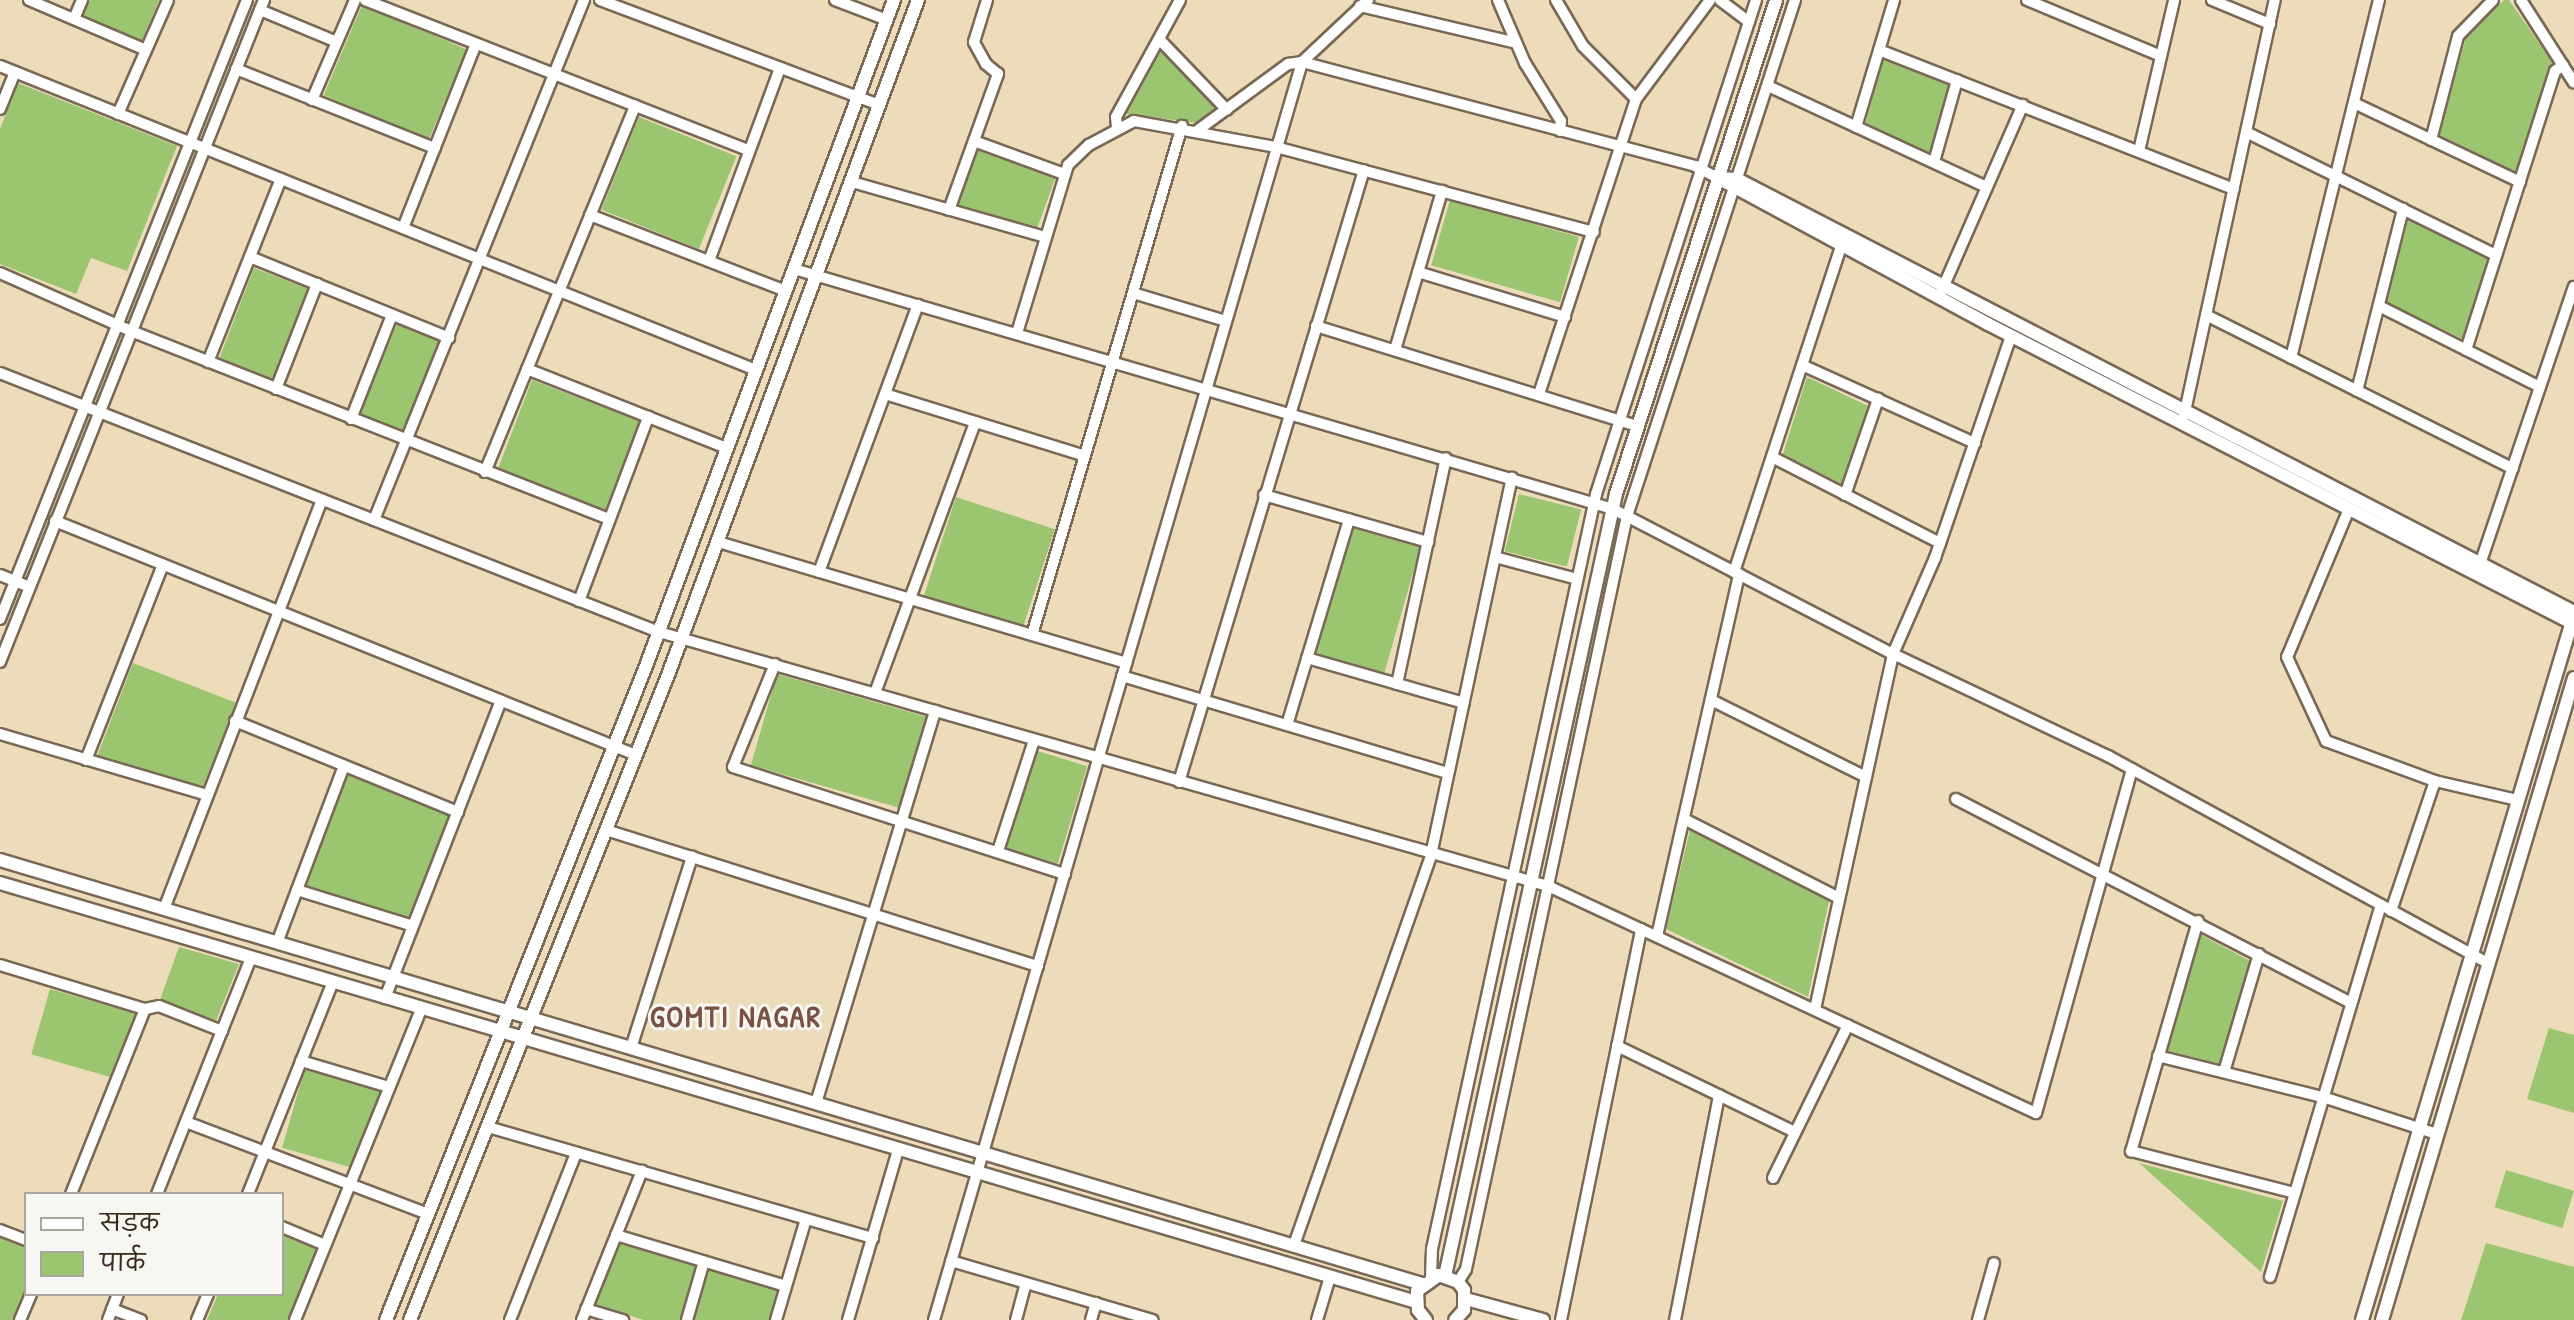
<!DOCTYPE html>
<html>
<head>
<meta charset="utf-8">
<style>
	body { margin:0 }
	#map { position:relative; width:2574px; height:1320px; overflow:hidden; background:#eddcba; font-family:"Patrick Hand","Playpen Sans Deva",sans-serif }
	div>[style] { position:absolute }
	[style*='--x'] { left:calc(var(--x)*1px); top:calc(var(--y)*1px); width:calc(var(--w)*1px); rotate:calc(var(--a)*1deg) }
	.green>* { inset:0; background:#9bc571; transform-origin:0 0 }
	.roads { filter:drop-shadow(2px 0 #796855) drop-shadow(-2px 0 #796855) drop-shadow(0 2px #796855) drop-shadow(0 -2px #796855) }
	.minor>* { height:10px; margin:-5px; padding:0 5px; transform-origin:5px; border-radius:5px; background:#fff }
	.tertiary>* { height:12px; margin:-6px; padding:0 6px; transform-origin:6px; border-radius:6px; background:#fff }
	span { translate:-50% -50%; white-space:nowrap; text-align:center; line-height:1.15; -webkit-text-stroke:6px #f6f6f2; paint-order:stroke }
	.district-label { font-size:30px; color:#7a5243; font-weight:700; letter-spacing:2px }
	.legend { position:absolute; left:24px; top:1192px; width:260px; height:104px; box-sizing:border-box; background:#f6f6f2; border:2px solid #aba49d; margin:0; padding:10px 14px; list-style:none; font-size:24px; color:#3b2a1e }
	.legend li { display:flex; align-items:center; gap:16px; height:40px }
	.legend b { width:40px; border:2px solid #aba49d }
</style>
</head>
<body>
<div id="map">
	<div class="green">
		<div style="clip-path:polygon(90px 0,159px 0,142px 41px,83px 16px)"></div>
		<div style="clip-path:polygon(2504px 0,2509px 0,2552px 62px,2515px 174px,2438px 137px,2466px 37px)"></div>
		<div style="left:362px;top:5px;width:114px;height:98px;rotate:23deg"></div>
		<div style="clip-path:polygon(1161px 49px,1219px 109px,1199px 123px,1126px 114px)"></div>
		<div style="clip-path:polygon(1883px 59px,1951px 85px,1928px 156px,1865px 125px)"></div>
		<div style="clip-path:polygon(18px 83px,177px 146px,127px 271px,91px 258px,76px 294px,0 264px,0 129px)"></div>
		<div style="left:639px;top:117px;width:105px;height:100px;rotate:22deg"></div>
		<div style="left:978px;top:148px;width:83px;height:61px;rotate:20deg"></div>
		<div style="left:1450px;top:200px;width:134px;height:68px;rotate:16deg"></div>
		<div style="clip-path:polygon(2408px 220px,2489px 258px,2463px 339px,2386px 302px)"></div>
		<div style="left:254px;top:268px;width:58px;height:99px;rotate:21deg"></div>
		<div style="left:397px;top:324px;width:48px;height:99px;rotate:22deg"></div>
		<div style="clip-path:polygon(1807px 377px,1868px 406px,1842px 484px,1783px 454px)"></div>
		<div style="left:532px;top:380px;width:115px;height:95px;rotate:21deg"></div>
		<div style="left:1519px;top:494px;width:64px;height:59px;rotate:14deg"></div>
		<div style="left:956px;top:497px;width:104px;height:105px;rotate:18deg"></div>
		<div style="left:1352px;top:528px;width:71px;height:133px;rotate:16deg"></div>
		<div style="left:133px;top:663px;width:110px;height:100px;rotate:21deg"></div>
		<div style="left:777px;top:674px;width:156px;height:95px;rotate:16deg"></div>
		<div style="left:1031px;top:749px;width:59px;height:102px;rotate:17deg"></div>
		<div style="left:348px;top:775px;width:110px;height:118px;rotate:21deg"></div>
		<div style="clip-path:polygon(1690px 830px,1829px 901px,1808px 997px,1666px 929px)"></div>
		<div style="clip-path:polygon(2201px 935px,2250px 961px,2220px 1064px,2165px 1050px)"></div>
		<div style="clip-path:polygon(179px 947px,239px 964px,215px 1023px,160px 1000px)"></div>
		<div style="left:50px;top:989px;width:89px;height:68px;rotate:16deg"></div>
		<div style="clip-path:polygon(2549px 1028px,2574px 1035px,2574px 1113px,2527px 1099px)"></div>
		<div style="left:305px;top:1068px;width:80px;height:83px;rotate:16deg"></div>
		<div style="clip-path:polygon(2139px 1163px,2283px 1201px,2261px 1272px)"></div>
		<div style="left:2506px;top:1170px;width:71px;height:39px;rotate:17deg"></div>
		<div style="clip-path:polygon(282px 1234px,317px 1248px,289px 1320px,207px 1320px,218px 1294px,282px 1294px)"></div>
		<div style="clip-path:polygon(0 1235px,26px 1245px,26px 1290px,14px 1320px,0 1320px)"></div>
		<div style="clip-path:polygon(621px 1242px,697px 1265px,682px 1320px,644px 1320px,595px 1305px)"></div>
		<div style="clip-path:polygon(2486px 1243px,2574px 1267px,2574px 1320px,2461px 1320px)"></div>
		<div style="clip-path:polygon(710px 1268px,780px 1289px,771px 1320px,693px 1320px)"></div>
	</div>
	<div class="roads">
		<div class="minor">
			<div style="--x:29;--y:0;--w:127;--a:23.1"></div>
			<div style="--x:365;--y:0;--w:411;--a:21.4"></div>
			<div style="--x:600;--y:0;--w:299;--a:20.6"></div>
			<div style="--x:835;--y:0;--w:56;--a:21"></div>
			<div style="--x:1498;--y:0;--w:69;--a:66.8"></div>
			<div style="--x:1525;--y:63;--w:68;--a:58.2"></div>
			<div style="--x:1561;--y:121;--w:10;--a:96"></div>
			<div style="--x:1556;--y:0;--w:53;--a:59.6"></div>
			<div style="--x:1583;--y:46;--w:75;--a:45"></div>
			<div style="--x:1720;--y:0;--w:36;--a:37"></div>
			<div style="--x:2027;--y:0;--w:145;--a:22.7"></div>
			<div style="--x:2212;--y:0;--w:63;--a:22.5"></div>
			<div style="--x:2521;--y:0;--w:98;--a:57.4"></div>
			<div style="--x:1360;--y:6;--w:160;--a:13.3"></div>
			<div style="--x:260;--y:10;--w:83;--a:22.6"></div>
			<div style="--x:74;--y:19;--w:21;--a:-67"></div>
			<div style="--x:1159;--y:39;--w:98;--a:46.2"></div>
			<div style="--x:1879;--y:50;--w:381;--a:21.4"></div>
			<div style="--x:0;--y:66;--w:815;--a:21.91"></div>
			<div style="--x:236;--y:69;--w:214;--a:21.7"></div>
			<div style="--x:1768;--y:86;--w:241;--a:24.8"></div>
			<div style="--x:312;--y:100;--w:109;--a:-66.7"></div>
			<div style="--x:2354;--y:103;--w:184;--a:25.4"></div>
			<div style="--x:0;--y:109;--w:40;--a:-68"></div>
			<div style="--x:118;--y:114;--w:124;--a:-66.3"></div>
			<div style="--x:1856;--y:127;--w:133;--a:-73.3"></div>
			<div style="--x:1117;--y:128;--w:11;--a:-95"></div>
			<div style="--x:1116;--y:117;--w:133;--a:-61.3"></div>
			<div style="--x:1198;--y:130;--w:112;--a:-36.3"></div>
			<div style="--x:1288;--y:64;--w:14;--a:-8"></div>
			<div style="--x:1302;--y:62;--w:407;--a:14.8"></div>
			<div style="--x:1695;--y:166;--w:26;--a:28"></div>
			<div style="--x:2246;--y:132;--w:279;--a:26.2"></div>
			<div style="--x:2431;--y:140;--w:107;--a:-75.4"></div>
			<div style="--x:2458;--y:36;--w:50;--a:-45.8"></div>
			<div style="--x:974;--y:141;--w:96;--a:20.1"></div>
			<div style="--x:2139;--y:151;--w:155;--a:-76.9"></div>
			<div style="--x:1934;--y:162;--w:85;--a:-74.3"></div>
			<div style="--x:852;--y:182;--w:201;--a:15.9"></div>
			<div style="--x:949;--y:210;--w:145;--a:-70.2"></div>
			<div style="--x:998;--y:74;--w:16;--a:-140"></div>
			<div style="--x:986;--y:64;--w:25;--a:-119"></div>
			<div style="--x:974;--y:42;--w:44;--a:-72.8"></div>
			<div style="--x:590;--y:215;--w:210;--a:21.2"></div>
			<div style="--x:403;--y:228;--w:198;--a:-68.4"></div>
			<div style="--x:250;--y:257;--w:215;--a:22.1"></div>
			<div style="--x:709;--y:261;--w:206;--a:-69.8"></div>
			<div style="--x:794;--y:269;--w:853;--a:16.33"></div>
			<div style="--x:1613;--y:509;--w:315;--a:27.4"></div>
			<div style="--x:1893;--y:654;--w:238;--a:25.4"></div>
			<div style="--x:2108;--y:756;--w:433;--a:28.6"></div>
			<div style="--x:1418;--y:272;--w:154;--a:17"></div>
			<div style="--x:0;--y:273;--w:143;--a:23.9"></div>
			<div style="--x:131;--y:331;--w:514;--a:21.47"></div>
			<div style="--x:1942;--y:290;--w:202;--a:-66.4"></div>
			<div style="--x:1133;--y:293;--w:97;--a:16.8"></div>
			<div style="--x:2379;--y:306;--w:180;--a:26.7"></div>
			<div style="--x:2206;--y:315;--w:343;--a:26.6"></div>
			<div style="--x:1316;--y:326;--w:337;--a:17.3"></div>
			<div style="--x:1017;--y:333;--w:176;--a:-73.1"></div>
			<div style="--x:1068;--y:165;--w:29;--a:-44"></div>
			<div style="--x:1089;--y:145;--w:51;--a:-28.1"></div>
			<div style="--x:1134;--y:121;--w:144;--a:10.4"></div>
			<div style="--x:1276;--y:147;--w:329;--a:15"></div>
			<div style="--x:1395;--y:350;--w:166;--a:-73.5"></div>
			<div style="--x:2466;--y:350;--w:293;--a:-72.3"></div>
			<div style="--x:2555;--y:71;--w:10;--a:-37"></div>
			<div style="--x:2291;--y:358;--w:369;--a:-76.2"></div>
			<div style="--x:208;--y:362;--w:197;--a:-68.3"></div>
			<div style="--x:1802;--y:365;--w:190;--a:24.3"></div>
			<div style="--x:527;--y:369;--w:215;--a:21.6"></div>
			<div style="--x:0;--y:373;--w:708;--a:21.46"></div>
			<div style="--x:659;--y:632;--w:925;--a:15.95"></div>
			<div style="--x:1548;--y:886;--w:538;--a:24.95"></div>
			<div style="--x:2036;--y:1113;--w:357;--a:-74.4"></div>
			<div style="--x:276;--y:389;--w:113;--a:-68.7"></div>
			<div style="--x:2357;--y:391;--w:188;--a:-75.8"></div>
			<div style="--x:885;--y:394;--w:209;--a:17.2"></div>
			<div style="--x:1539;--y:394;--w:311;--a:-71.8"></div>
			<div style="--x:1636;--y:99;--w:124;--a:-53.2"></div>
			<div style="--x:2184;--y:416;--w:426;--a:-77.7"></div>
			<div style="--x:351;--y:419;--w:112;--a:-68.5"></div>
			<div style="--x:1772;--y:457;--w:189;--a:27.1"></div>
			<div style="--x:485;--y:472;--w:396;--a:-67.7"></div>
			<div style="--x:1264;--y:495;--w:171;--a:16"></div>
			<div style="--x:1845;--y:495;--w:102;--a:-71"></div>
			<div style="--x:2349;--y:509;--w:160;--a:112.7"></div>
			<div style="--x:2287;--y:657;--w:93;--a:65.1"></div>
			<div style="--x:2326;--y:741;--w:116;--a:20.2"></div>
			<div style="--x:2435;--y:781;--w:84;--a:13"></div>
			<div style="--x:374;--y:520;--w:561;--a:-68.01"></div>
			<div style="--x:55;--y:521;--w:626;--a:21.94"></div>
			<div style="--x:718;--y:542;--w:426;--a:16.5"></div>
			<div style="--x:1495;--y:557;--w:85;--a:15"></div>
			<div style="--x:2478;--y:570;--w:299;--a:-71.3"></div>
			<div style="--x:819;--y:572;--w:285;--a:-69.7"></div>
			<div style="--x:1734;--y:572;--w:342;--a:-71.8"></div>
			<div style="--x:0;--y:575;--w:31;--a:22"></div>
			<div style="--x:579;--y:601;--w:197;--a:-69.4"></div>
			<div style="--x:0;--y:619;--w:666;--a:-68.25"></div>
			<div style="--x:1032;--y:635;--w:531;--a:-73.58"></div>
			<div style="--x:1307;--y:658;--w:163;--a:16"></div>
			<div style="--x:0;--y:662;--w:713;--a:-68.26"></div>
			<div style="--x:775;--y:664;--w:111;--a:112.2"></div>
			<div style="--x:733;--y:767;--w:349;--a:17.9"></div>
			<div style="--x:1122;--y:676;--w:340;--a:16.6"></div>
			<div style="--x:1397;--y:684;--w:231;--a:-77.8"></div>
			<div style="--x:875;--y:693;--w:289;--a:-69.7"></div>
			<div style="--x:1711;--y:700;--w:173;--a:26.4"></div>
			<div style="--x:235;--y:721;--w:241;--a:22.2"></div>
			<div style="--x:1287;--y:725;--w:215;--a:-73.2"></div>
			<div style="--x:0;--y:734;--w:216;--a:16.4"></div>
			<div style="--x:86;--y:760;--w:210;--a:-68.5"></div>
			<div style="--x:1179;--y:782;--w:639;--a:-73.18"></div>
			<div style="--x:1956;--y:799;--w:443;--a:27.3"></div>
			<div style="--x:1684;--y:819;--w:174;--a:27"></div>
			<div style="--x:606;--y:830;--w:453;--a:17.5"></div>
			<div style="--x:998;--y:851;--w:117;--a:-72"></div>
			<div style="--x:297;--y:890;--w:121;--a:17.2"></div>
			<div style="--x:164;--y:909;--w:439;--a:-68.9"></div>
			<div style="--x:2391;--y:911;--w:137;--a:-71.3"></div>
			<div style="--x:2198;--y:921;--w:240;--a:106.2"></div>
			<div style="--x:2131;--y:1151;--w:169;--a:14.4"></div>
			<div style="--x:1657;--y:936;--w:371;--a:-77.2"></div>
			<div style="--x:277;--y:943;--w:189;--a:-69.3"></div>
			<div style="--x:0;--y:965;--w:152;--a:16.9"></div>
			<div style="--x:145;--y:1009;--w:14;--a:-12"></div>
			<div style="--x:159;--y:1006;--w:68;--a:21.6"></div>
			<div style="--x:385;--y:998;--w:319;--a:-68.7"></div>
			<div style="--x:1815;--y:1009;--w:363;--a:-77.6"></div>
			<div style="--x:1893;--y:654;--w:105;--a:-66.4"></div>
			<div style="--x:1935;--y:558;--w:235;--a:-71.1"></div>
			<div style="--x:1617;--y:1046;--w:198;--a:25.8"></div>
			<div style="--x:631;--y:1048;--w:201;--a:-72.3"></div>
			<div style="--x:2158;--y:1056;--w:170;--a:14"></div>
			<div style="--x:2323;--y:1097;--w:120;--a:18"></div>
			<div style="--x:301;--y:1061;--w:92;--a:16.5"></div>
			<div style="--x:2224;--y:1072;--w:123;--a:-73.5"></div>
			<div style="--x:816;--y:1103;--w:410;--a:-73.1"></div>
			<div style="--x:186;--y:1122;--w:259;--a:20.8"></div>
			<div style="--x:488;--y:1127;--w:401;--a:16.1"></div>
			<div style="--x:1773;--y:1178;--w:170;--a:-63.9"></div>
			<div style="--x:71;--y:1194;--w:199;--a:-68.2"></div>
			<div style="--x:157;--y:1194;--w:254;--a:-68.3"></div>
			<div style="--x:248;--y:1194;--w:228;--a:-68.2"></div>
			<div style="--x:282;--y:1227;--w:47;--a:22.7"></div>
			<div style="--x:0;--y:1230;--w:28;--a:21"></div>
			<div style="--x:616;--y:1235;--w:177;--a:16.7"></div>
			<div style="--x:1294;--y:1245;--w:413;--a:-70.6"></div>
			<div style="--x:1431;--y:855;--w:386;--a:-77.9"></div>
			<div style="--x:951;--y:1261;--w:210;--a:16.3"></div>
			<div style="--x:1431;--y:1277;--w:28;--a:-88"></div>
			<div style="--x:1432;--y:1249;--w:773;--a:-77.74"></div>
			<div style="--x:1596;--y:494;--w:519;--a:-72.05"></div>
			<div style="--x:2270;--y:1277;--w:388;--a:-73.4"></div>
			<div style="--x:1458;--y:1282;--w:15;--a:-58"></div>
			<div style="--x:1466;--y:1269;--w:770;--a:-77.93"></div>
			<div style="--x:1627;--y:516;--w:543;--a:-71.97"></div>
			<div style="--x:112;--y:1309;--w:31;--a:21"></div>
			<div style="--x:586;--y:1309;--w:39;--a:17"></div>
			<div style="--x:20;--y:1320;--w:28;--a:-67"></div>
			<div style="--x:108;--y:1320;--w:28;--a:-69"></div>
			<div style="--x:197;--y:1320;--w:28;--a:-67"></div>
			<div style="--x:295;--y:1320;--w:336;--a:-67.9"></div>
			<div style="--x:510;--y:1320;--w:180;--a:-68.4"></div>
			<div style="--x:582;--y:1320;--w:161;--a:-68.1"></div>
			<div style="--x:687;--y:1320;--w:61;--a:-73.9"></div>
			<div style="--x:776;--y:1320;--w:105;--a:-73.5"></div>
			<div style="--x:848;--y:1320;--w:177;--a:-73.6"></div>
			<div style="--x:934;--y:1320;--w:1311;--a:-73.69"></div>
			<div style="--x:1302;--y:62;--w:91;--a:-43.2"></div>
			<div style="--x:1016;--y:1320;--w:38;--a:-75"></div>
			<div style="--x:1091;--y:1320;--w:18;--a:-74"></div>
			<div style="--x:1317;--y:1320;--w:45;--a:-73.2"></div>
			<div style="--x:1561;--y:1320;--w:399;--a:-78.4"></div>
			<div style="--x:1675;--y:1320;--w:229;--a:-78.9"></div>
			<div style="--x:1978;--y:1320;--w:59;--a:-74.3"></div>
		</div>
		<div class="tertiary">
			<div style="--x:1718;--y:178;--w:307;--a:28.4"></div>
			<div style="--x:1988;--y:324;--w:658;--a:27.11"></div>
			<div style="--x:1718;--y:178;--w:19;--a:3"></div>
			<div style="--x:1737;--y:179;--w:942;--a:27.35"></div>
			<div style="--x:0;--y:860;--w:1484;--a:16.6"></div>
			<div style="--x:0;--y:883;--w:1477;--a:16.48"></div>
			<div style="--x:1445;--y:1276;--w:800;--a:-77.67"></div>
			<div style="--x:1616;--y:494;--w:519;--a:-72.05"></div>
			<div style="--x:1466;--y:1299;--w:80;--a:15.3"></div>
			<div style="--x:386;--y:1320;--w:704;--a:-68.32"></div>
			<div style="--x:646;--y:666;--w:711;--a:-69.58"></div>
			<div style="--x:410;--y:1320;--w:695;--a:-68.2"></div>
			<div style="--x:668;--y:675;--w:720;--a:-69.68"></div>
			<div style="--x:1426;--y:1320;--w:13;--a:-129"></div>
			<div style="--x:1418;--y:1310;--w:19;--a:-93"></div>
			<div style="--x:1417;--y:1291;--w:27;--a:-36"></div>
			<div style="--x:1439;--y:1275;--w:20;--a:20"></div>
			<div style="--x:1458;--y:1282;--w:10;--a:53"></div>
			<div style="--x:1464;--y:1290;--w:20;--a:90"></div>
			<div style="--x:1464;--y:1310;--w:13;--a:132"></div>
			<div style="--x:2362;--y:1320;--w:733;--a:-73.27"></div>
			<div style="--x:2382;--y:1320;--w:670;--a:-73.35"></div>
		</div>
	</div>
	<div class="district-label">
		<span style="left:736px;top:1016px">GOMTI NAGAR</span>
	</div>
	<ul class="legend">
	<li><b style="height:10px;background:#fff"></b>सड़क</li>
	<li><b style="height:22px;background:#9bc571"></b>पार्क</li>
	</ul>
</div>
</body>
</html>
